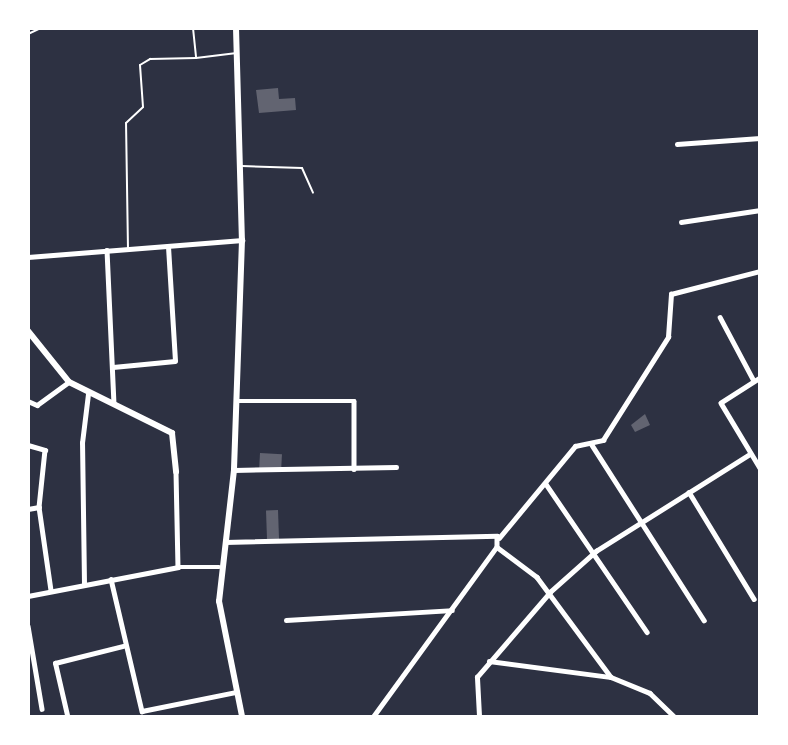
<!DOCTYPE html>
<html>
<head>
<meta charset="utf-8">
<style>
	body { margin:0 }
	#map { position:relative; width:788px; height:745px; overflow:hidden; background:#2d3142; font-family:Inter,sans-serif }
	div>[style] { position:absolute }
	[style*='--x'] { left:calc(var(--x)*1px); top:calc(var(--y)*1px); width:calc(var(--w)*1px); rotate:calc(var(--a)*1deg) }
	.building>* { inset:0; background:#626471; transform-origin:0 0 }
	.service>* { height:2px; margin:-1px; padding:0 1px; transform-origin:1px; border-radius:1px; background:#fff }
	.minor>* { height:4.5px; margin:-2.25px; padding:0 2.25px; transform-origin:2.25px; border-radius:2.25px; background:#fff }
	.tertiary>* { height:6px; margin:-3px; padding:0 3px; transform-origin:3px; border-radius:3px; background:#fff }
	span { translate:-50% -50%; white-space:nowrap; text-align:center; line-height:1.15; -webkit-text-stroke:6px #fff; paint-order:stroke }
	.frame { position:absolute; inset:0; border:30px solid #fff; pointer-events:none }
</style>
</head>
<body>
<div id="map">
	<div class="building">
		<div style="clip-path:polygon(278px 88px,279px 99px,295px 98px,296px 110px,259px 113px,256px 90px)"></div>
		<div style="clip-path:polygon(645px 414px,650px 425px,635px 432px,631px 425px)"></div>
		<div style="left:260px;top:453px;width:22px;height:15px;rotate:3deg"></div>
		<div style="left:278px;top:510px;width:30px;height:12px;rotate:88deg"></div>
	</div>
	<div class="service">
		<div style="--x:193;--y:28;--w:30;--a:84"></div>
		<div style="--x:196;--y:58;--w:39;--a:-7"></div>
		<div style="--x:28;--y:34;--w:14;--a:-25"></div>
		<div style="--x:242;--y:166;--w:60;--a:1.9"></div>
		<div style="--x:302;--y:168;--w:27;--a:66"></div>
		<div style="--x:128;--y:249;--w:126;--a:-90.9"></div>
		<div style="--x:126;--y:123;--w:23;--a:-43"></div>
		<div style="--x:143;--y:107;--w:42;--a:-94.1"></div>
		<div style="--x:140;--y:65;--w:12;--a:-31"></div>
		<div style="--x:150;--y:59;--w:46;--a:-1.2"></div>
	</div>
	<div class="minor">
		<div style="--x:677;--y:144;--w:83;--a:-4.1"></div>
		<div style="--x:681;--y:222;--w:80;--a:-8.6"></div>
		<div style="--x:107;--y:250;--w:152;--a:87.4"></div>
		<div style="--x:28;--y:257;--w:215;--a:-4.5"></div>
		<div style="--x:720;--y:317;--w:72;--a:62"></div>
		<div style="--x:113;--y:367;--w:62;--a:-5.5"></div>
		<div style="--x:175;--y:361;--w:114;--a:-93.5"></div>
		<div style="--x:760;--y:378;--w:46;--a:147.3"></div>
		<div style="--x:721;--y:403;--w:76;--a:59"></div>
		<div style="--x:28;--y:401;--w:10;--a:24"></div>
		<div style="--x:37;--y:405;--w:39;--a:-36"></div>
		<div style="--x:236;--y:401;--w:118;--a:0"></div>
		<div style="--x:354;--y:401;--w:68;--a:90"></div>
		<div style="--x:28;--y:445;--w:18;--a:16"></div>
		<div style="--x:45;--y:450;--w:57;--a:96"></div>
		<div style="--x:39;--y:507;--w:84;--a:81.8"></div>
		<div style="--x:592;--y:445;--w:208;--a:57.4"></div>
		<div style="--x:234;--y:470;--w:162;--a:-1.1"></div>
		<div style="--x:176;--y:472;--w:95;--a:88.8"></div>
		<div style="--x:546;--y:484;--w:179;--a:55.7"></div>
		<div style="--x:689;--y:492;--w:125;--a:58.7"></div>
		<div style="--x:28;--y:509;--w:11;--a:-10"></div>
		<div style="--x:499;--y:538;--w:119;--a:-50.4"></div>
		<div style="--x:575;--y:446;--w:29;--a:-12"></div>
		<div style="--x:603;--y:440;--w:122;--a:-57.7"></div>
		<div style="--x:668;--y:337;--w:43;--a:-86"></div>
		<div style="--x:671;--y:294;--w:92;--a:-14.5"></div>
		<div style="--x:225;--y:542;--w:272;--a:-1.3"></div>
		<div style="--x:497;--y:536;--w:11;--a:90"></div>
		<div style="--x:497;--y:547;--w:209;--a:126"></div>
		<div style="--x:497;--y:547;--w:50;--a:36.9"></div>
		<div style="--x:537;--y:577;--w:124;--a:53.5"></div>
		<div style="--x:111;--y:579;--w:136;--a:76.8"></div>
		<div style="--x:142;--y:711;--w:96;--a:-11.4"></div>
		<div style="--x:84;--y:584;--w:141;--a:-90.8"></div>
		<div style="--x:82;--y:443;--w:49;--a:-83"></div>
		<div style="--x:28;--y:596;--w:153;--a:-10.9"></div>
		<div style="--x:178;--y:567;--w:41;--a:0"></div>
		<div style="--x:286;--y:620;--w:166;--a:-3.4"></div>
		<div style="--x:28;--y:626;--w:84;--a:80.4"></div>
		<div style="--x:489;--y:661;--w:123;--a:7.5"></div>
		<div style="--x:611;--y:677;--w:42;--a:22.3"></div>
		<div style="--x:650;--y:693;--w:33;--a:44"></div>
		<div style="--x:67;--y:715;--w:53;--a:-103"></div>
		<div style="--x:55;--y:663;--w:70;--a:-14"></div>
		<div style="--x:479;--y:716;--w:39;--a:-93"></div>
		<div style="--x:477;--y:677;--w:112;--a:-49.3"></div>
		<div style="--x:550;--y:592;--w:62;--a:-41.7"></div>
		<div style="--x:596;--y:551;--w:182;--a:-32.2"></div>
	</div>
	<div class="tertiary">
		<div style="--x:236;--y:28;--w:212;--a:88.4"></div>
		<div style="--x:242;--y:240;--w:230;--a:92"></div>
		<div style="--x:234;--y:470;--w:132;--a:96.5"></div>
		<div style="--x:219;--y:601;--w:117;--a:78.7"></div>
		<div style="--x:28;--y:331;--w:65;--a:51.2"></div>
		<div style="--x:69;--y:382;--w:115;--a:26.3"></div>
		<div style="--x:172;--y:433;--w:39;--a:84"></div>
	</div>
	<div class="frame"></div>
</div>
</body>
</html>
